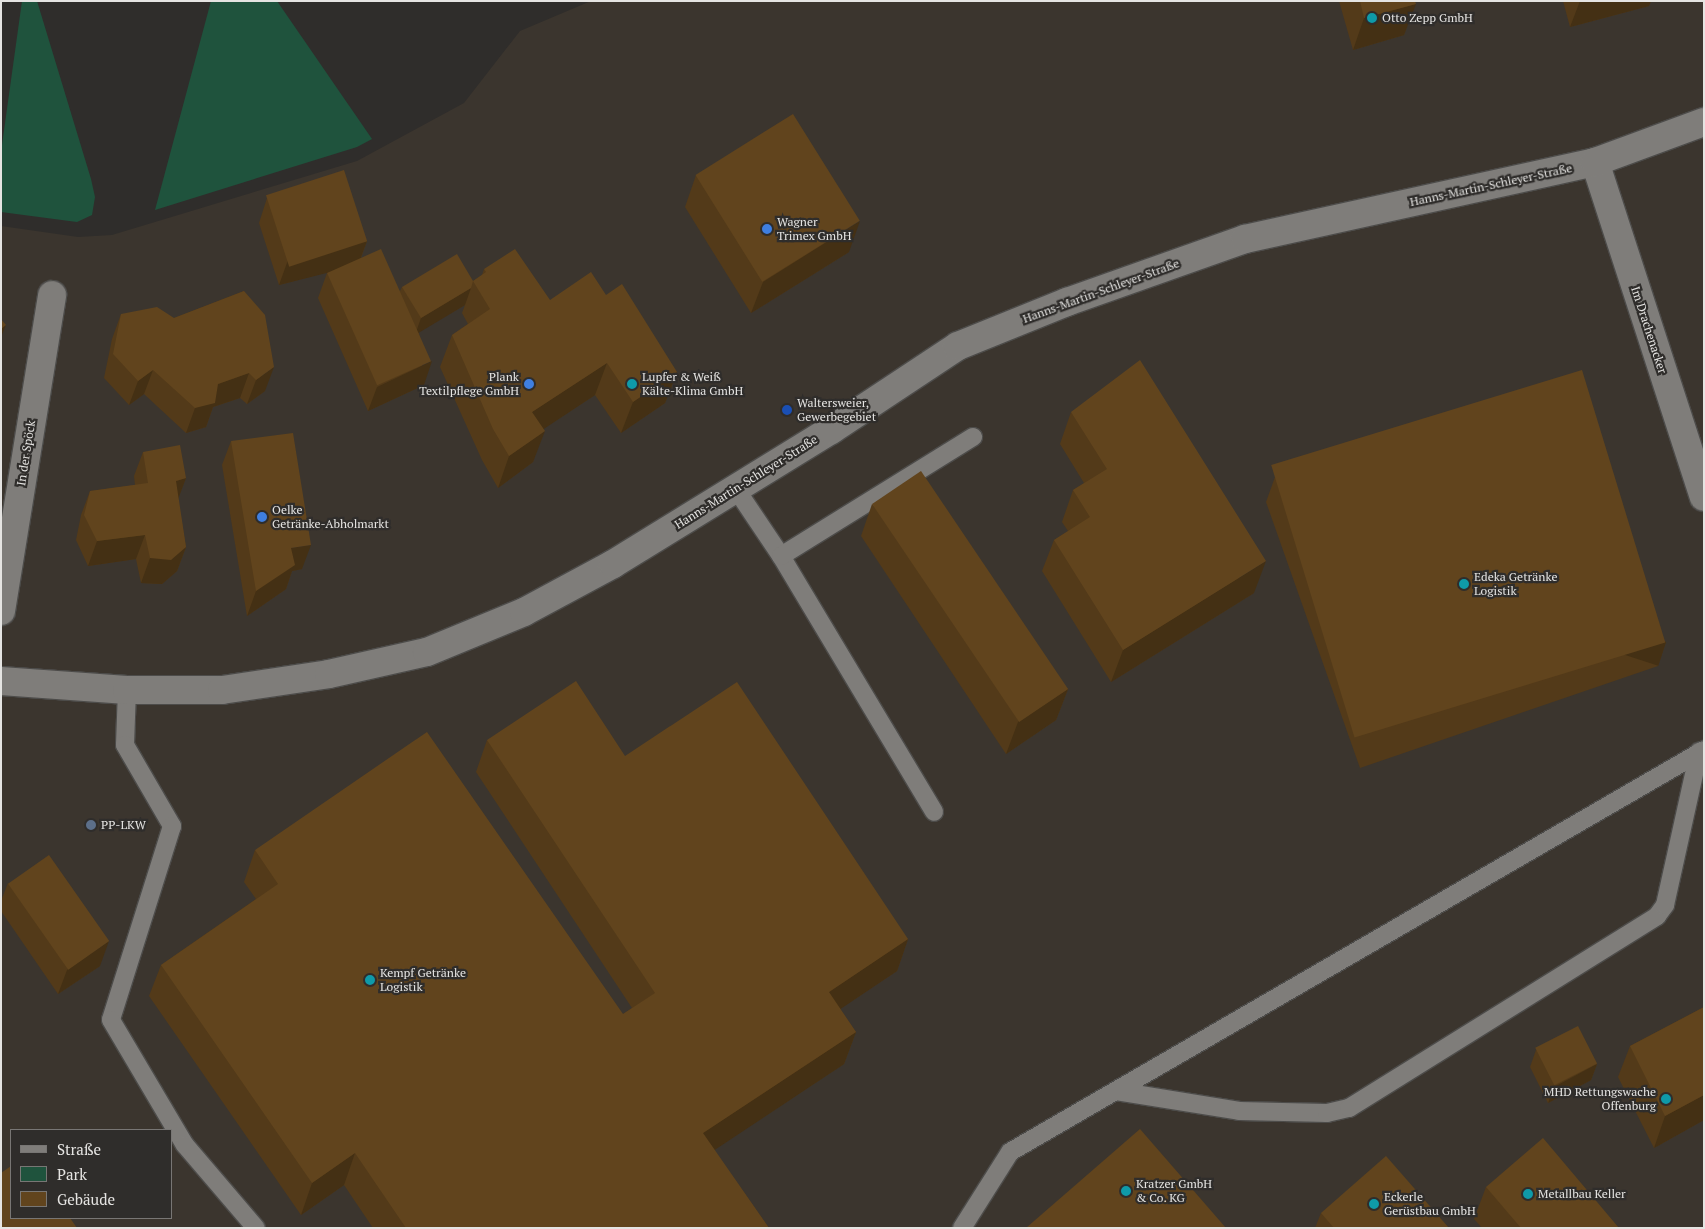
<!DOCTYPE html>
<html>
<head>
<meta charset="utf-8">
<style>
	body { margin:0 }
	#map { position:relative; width:1705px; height:1229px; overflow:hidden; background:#2f2d2b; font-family:"PT Serif",serif }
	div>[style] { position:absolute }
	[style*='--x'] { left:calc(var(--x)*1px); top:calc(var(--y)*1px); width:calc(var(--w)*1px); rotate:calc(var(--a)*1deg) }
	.built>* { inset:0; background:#3b352e }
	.green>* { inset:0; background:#1f533d }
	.roads { filter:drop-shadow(1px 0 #4d4c4a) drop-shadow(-1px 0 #4d4c4a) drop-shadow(0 1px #4d4c4a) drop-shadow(0 -1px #4d4c4a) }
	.service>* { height:18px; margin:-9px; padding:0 9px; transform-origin:9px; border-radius:9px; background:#7f7d7a }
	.minor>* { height:28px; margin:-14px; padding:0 14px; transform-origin:14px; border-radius:14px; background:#7f7d7a }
	.wall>* { inset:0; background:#533a19 }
	.shaded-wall>* { inset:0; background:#443014; transform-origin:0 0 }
	.building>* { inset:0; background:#61441d; transform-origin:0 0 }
	.dots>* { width:14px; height:14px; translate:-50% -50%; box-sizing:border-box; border:2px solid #2f2d2b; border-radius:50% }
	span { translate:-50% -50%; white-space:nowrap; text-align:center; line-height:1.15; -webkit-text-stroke:4.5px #2f2d2b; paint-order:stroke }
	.poi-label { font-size:12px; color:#e5e4e2 }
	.left { translate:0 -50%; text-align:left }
	.right { translate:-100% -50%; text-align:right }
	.street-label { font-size:12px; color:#e5e4e2 }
	.frame { position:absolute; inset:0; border:2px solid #e5e4e2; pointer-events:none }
	.legend { position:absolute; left:10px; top:1129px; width:162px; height:90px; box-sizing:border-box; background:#2f2d2b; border:1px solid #787674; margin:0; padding:6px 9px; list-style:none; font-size:15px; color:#e5e4e2 }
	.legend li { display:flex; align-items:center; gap:10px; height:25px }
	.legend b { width:25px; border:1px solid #787674 }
</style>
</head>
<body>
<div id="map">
	<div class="built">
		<div style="clip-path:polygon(evenodd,591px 1px,1704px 1px,1704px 1228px,1px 1228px,1px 226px,78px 237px,112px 235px,357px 161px,464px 103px,520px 31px,591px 1px,11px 1130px,171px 1130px,171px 1218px,11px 1218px,11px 1130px)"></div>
	</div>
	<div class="green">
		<div style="clip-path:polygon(22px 1px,37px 1px,91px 179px,95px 197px,92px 215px,77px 222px,1px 212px,1px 152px)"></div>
		<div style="clip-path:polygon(211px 1px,277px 1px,372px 139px,357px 147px,155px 210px)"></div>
	</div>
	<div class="roads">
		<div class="service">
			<div style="--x:736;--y:489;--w:81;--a:56.1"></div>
			<div style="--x:781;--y:556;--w:298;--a:59.1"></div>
			<div style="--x:781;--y:556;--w:226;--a:-31.8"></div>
			<div style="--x:127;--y:690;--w:55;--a:92.1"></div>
			<div style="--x:125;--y:745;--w:94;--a:59.9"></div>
			<div style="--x:172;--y:826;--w:203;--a:107.5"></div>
			<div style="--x:111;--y:1020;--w:145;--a:59.4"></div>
			<div style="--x:185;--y:1145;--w:109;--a:49.5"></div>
			<div style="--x:1116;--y:1091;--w:125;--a:9.2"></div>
			<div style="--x:1239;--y:1111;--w:88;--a:1.3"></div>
			<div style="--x:1327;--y:1113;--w:23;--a:-13"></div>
			<div style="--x:1349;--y:1108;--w:363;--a:-31.9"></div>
			<div style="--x:1657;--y:916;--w:14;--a:-54"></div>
			<div style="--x:1665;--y:905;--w:157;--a:-77.5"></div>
			<div style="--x:962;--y:1228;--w:90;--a:-57.7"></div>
			<div style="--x:1010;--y:1152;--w:802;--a:-30.08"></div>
		</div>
		<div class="minor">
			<div style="--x:1595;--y:162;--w:352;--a:72"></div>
			<div style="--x:1;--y:611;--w:320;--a:-80.8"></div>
			<div style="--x:1;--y:681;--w:126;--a:4.1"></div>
			<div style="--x:127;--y:690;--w:95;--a:0"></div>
			<div style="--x:222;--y:690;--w:108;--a:-8.5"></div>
			<div style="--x:329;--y:674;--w:100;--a:-12.7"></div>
			<div style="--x:427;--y:652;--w:105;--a:-22.4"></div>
			<div style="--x:524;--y:612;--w:101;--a:-28.3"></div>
			<div style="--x:613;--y:564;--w:256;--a:-31.6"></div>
			<div style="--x:831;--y:430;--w:152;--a:-33.5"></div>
			<div style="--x:958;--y:346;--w:118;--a:-22"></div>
			<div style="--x:1067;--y:302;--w:189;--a:-19.5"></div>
			<div style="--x:1245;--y:239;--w:358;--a:-12.4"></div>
			<div style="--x:1595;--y:162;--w:116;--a:-20.2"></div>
		</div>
	</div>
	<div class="wall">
		<div style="clip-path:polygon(1339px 1px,1415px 1px,1404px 35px,1353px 50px)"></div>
		<div style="clip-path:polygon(1563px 1px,1651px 1px,1649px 6px,1570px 27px)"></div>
		<div style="clip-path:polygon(696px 175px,849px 252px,751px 313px,685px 207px)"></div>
		<div style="clip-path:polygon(267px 198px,367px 241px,361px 258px,400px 291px,402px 287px,473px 281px,482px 275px,484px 269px,550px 300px,606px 295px,677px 372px,665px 403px,621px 433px,595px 395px,543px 429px,533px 462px,498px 488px,482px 460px,440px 367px,452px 335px,468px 324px,462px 313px,465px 305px,419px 332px,424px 385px,368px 411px,318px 298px,327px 273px,329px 272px,279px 285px,259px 223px)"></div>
		<div style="clip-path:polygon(244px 291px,265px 391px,247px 404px,240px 398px,213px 407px,206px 427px,186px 433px,144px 394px,129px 405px,104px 378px,112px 339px,121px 314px,174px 318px)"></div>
		<div style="clip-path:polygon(1071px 412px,1254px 593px,1111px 682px,1042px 571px,1054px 540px,1068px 531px,1062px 522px,1073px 490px,1084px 483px,1060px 444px)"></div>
		<div style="clip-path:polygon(231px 441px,302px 569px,292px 571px,286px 589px,247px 616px,222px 465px)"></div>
		<div style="clip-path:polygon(143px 452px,186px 478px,178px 498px,186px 547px,177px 571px,162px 584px,141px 583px,136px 559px,88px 566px,76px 540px,81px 515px,90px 491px,135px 485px,134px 476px)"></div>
		<div style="clip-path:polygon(1275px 477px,1666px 642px,1658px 666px,1360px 768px,1266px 502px)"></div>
		<div style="clip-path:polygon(872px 504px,1068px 689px,1056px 720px,1006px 754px,861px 536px)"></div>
		<div style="clip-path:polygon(487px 740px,625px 756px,908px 939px,897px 971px,840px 1009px,856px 1032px,844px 1064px,714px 1150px,769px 1228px,373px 1228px,344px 1185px,301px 1215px,149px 996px,161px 965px,256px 899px,244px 882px,255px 850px,623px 1014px,632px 1008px,476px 772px)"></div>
		<div style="clip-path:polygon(8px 883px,100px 966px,58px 994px,1px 911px,1px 901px)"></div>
		<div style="clip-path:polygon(1704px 1007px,1704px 1120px,1654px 1148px,1618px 1077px,1630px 1046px)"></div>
		<div style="clip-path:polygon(1536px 1050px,1597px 1064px,1591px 1080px,1548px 1103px,1530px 1067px)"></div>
		<div style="clip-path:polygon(1486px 1187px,1619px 1228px,1482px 1228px,1474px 1219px)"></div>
		<div style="clip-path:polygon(1321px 1213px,1449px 1228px,1315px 1228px)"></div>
	</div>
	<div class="shaded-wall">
		<div style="clip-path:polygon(1580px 1px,1651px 1px,1649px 6px,1570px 27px)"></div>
		<div style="clip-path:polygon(1416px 4px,1404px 35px,1353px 50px,1364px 18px)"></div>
		<div style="clip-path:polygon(860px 221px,849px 252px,751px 313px,763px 282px)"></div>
		<div style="clip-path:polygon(367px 241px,358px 265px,279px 285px,288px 260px)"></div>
		<div style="clip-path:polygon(471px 288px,465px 305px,415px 335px,421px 318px)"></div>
		<div style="clip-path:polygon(6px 325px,1px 337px,1px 329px)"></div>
		<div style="clip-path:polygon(432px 361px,424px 385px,368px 411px,377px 387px)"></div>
		<div style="clip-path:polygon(607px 363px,595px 395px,521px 444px,532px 412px)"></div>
		<div style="clip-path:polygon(274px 367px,265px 391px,247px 404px,256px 380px)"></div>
		<div style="clip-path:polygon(153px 370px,144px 394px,129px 405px,138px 381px)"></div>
		<div style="clip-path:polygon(677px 372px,665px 403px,621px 433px,633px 402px)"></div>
		<div style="clip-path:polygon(249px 373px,240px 398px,213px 407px,206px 427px,186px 433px,195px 408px,218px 384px)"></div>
		<div style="clip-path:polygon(545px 431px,533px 462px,498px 488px,509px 456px)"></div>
		<div style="clip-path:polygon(186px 478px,177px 502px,176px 481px)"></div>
		<div style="clip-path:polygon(145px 535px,136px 559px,88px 566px,97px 541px)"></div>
		<div style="clip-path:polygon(311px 545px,302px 569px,292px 571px,286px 589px,247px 616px,256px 591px,291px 548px)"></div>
		<div style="clip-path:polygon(186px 547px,177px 571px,162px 584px,141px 583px,150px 558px)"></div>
		<div style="clip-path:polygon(1266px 561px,1254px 593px,1111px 682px,1123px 650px)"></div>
		<div style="left:1666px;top:642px;width:25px;height:314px;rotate:108deg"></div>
		<div style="clip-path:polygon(1068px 689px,1056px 720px,1006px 754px,1018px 722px)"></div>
		<div style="clip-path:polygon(908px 939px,897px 971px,818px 1024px,829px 992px)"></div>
		<div style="clip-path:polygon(109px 941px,100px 966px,58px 994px,67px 970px)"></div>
		<div style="clip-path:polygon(856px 1032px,844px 1064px,692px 1165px,703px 1133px)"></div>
		<div style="clip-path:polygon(1597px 1064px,1591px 1080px,1548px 1103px,1554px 1087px)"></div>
		<div style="clip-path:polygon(1704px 1095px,1704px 1120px,1654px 1148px,1665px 1116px)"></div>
		<div style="clip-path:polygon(355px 1153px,344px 1185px,301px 1215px,312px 1183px)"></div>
	</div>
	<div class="building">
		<div style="clip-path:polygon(1360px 1px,1415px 1px,1416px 4px,1364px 18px)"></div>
		<div style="left:793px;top:114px;width:126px;height:115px;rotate:58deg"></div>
		<div style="left:344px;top:170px;width:75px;height:82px;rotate:72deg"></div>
		<div style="left:381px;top:249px;width:123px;height:59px;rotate:66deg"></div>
		<div style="clip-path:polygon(515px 249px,550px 300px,591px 272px,606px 295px,622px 284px,677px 372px,633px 402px,607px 363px,532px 412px,545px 431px,509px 456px,493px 429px,452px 335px,490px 309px,473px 281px,486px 272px,484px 269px)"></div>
		<div style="clip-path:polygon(457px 254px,473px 281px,471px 288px,421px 318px,402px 287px)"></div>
		<div style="clip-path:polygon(244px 291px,265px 315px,274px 367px,256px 380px,249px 373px,218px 384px,215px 403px,195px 408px,153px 370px,138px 381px,113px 354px,121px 314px,157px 307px,174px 318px)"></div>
		<div style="clip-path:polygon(1px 319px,6px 325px,1px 329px)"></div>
		<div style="clip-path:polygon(1140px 360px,1266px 561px,1123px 650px,1054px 540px,1090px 517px,1073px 490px,1107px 469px,1071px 412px)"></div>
		<div style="left:1582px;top:370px;width:285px;height:325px;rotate:73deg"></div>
		<div style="clip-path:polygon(293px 433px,311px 545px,291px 548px,295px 565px,256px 591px,231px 441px)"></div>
		<div style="clip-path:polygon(180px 445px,186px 478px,176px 481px,186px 547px,171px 560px,150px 558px,145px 535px,97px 541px,84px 515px,90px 491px,148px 483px,143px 452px)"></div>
		<div style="left:921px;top:471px;width:263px;height:59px;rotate:56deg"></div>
		<div style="clip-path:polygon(576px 681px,625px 756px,737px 682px,908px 939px,829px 992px,856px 1032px,703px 1133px,769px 1228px,406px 1228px,355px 1153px,312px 1183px,161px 965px,278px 884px,255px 850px,427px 732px,623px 1014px,655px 993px,487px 740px)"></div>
		<div style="left:49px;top:855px;width:105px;height:50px;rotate:55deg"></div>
		<div style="clip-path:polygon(1704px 1007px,1704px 1095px,1665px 1116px,1630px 1046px)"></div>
		<div style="left:1578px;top:1026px;width:42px;height:48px;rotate:63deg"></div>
		<div style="clip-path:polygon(1140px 1129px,1226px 1228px,1026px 1228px)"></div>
		<div style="clip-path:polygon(1543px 1138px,1619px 1228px,1521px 1228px,1486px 1187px)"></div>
		<div style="clip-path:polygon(1386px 1156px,1449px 1228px,1334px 1228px,1321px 1213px)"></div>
		<div style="clip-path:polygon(11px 1166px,11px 1218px,70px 1218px,77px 1228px,1px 1228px,1px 1173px)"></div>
	</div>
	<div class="dots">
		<div style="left:1372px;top:18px;background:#0f9aa8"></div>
		<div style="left:767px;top:229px;background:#3f7fe0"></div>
		<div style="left:529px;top:384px;background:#3f7fe0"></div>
		<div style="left:632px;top:384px;background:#0f9aa8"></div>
		<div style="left:787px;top:410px;background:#1a4fb4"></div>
		<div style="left:262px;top:517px;background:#3f7fe0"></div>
		<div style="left:1464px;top:584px;background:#0f9aa8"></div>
		<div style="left:91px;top:825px;background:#5c6f8a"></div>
		<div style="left:370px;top:980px;background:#0f9aa8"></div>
		<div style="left:1666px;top:1099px;background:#0f9aa8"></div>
		<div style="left:1126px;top:1191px;background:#0f9aa8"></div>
		<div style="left:1528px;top:1194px;background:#0f9aa8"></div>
		<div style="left:1374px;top:1204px;background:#0f9aa8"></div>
	</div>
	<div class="poi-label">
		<span class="left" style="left:1382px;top:18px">Otto Zepp GmbH</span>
		<span class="left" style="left:777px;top:229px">Wagner<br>Trimex GmbH</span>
		<span class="right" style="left:519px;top:384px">Plank<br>Textilpflege GmbH</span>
		<span class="left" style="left:642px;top:384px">Lupfer &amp; Weiß<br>Kälte-Klima GmbH</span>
		<span class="left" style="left:797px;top:410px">Waltersweier,<br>Gewerbegebiet</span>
		<span class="left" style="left:272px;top:517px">Oelke<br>Getränke-Abholmarkt</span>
		<span class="left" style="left:1474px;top:584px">Edeka Getränke<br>Logistik</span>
		<span class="left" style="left:101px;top:825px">PP-LKW</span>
		<span class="left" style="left:380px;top:980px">Kempf Getränke<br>Logistik</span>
		<span class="right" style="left:1656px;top:1099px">MHD Rettungswache<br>Offenburg</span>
		<span class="left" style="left:1136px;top:1191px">Kratzer GmbH<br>&amp; Co. KG</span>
		<span class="left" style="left:1538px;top:1194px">Metallbau Keller</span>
		<span class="left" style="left:1384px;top:1204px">Eckerle<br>Gerüstbau GmbH</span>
	</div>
	<div class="street-label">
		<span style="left:1491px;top:185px;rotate:-12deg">Hanns-Martin-Schleyer-Straße</span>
		<span style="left:1101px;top:291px;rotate:-20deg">Hanns-Martin-Schleyer-Straße</span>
		<span style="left:1649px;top:330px;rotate:72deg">Im Drachenacker</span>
		<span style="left:26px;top:453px;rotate:-81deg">In der Spöck</span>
		<span style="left:746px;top:482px;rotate:-32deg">Hanns-Martin-Schleyer-Straße</span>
	</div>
	<div class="frame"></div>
	<ul class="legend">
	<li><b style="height:6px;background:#7f7d7a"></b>Straße</li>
	<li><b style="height:14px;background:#1f533d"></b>Park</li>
	<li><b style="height:14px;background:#61441d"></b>Gebäude</li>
	</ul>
</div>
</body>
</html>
